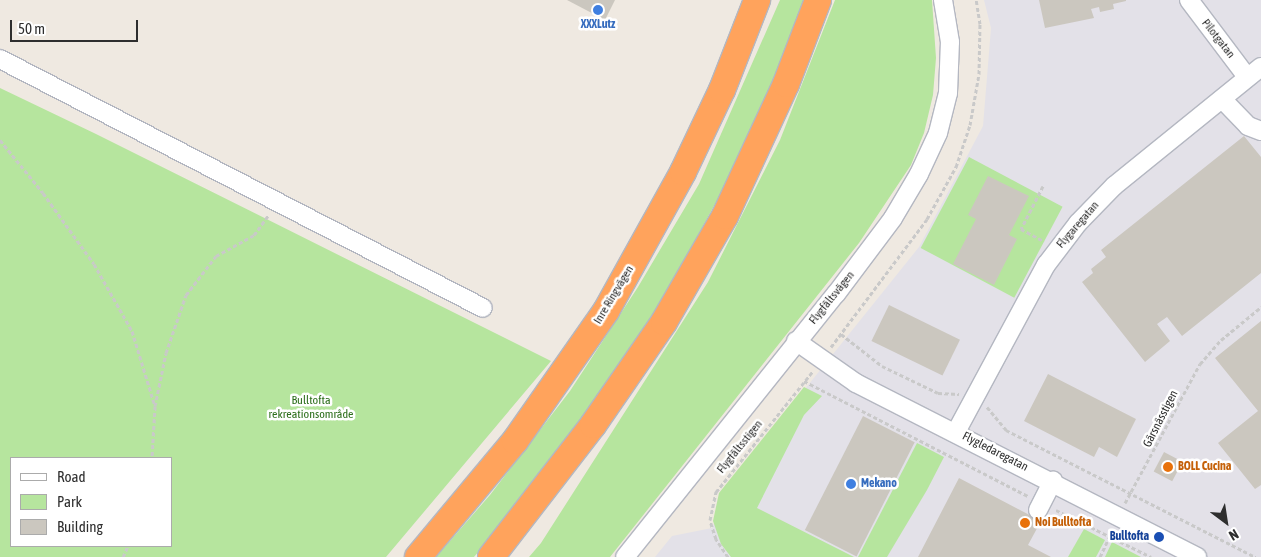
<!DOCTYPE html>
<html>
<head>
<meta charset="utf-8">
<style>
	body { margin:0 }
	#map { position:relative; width:1261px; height:557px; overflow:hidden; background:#efe9e1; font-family:"Asap Condensed",sans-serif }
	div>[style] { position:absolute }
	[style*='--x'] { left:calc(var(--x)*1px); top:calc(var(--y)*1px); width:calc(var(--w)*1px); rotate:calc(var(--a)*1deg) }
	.industrial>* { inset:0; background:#e3e1e8 }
	.green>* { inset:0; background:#b6e59e; transform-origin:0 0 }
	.building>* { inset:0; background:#cbc7bf; transform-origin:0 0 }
	.path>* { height:3px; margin-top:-1.5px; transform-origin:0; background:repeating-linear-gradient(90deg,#c9c9c9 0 4px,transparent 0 6.5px) }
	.roads { filter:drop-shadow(1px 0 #b4b7c1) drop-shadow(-1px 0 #b4b7c1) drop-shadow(0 1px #b4b7c1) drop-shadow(0 -1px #b4b7c1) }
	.minor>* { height:18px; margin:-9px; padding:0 9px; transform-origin:9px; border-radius:9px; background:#fff }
	.highway>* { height:26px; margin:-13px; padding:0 13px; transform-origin:13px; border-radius:13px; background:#ffa35c }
	.dots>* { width:14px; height:14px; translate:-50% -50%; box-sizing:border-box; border:2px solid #fff; border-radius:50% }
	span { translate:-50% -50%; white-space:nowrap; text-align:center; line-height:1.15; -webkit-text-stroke:5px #fff; paint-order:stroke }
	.shop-label { font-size:12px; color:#366cbe; font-weight:700 }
	.left { translate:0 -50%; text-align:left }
	.street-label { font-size:12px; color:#2e2e2e }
	.park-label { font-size:12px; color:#2c6e1b }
	.food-label { font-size:12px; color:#c56008; font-weight:700 }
	.transit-label { font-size:12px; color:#164399; font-weight:700 }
	.right { translate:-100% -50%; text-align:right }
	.legend { position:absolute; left:10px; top:457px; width:162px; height:90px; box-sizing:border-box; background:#fff; border:1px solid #ababab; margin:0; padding:6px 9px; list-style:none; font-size:15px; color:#2e2e2e }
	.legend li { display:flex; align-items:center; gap:10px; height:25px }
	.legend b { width:25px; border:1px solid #ababab }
	.north { position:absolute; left:1201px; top:497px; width:50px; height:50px; -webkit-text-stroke:4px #fff; paint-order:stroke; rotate:149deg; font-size:14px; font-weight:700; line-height:20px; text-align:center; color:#2e2e2e }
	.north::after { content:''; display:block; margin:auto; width:18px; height:22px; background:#2e2e2e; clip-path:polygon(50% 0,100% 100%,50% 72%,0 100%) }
	.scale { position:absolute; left:10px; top:20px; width:128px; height:22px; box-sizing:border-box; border:2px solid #2e2e2e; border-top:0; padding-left:6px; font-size:15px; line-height:18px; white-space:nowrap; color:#2e2e2e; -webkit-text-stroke:4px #fff; paint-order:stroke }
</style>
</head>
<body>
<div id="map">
	<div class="industrial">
		<div style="clip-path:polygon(984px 0,1261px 0,1261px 557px,655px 557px,672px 536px,712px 528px,732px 480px,919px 247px,983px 126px,991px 28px)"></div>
	</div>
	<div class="green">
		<div style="clip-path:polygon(780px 0,806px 0,781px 64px,720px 195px,660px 304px,626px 358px,506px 519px,474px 557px,436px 557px,490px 495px,570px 391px,638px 287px,699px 184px)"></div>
		<div style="clip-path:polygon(835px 0,932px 0,936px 58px,933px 95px,924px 133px,911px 165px,859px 243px,610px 557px,529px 557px,541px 543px,708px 282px,780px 140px)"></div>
		<div style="clip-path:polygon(evenodd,0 88px,96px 134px,551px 361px,386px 557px,0 557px,0 88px,11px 458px,171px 458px,171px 546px,11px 546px,11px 458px)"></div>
		<div style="left:969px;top:157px;width:106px;height:103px;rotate:28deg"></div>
		<div style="clip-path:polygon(804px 387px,822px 396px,804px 415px,757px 508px,854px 557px,731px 557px,721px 544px,713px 521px,719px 493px)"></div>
		<div style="clip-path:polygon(917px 443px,944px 457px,927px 490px,887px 557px,858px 557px)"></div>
		<div style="clip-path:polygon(1084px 529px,1105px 540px,1096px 557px,1068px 557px)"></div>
		<div style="clip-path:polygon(1112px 542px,1141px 557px,1105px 557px)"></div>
	</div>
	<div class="building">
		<div style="clip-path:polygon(567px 0,615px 0,605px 20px)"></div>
		<div style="clip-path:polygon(1039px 0,1126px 0,1126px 1px,1113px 4px,1114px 9px,1100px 12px,1099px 7px,1091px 9px,1094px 18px,1045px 28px)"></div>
		<div style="clip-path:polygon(1244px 136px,1261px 157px,1261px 273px,1182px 336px,1167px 317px,1157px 324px,1170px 341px,1145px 362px,1082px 282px,1093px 273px,1091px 269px,1106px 257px,1101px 250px)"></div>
		<div style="clip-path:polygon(988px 176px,1029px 196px,1009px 235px,1017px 239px,994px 285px,953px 264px,976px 219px,968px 215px)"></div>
		<div style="left:889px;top:305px;width:79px;height:40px;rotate:26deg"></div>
		<div style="clip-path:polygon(1261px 321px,1261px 485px,1255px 489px,1218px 443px,1258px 411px,1215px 358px)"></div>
		<div style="clip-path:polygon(1048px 374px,1136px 419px,1117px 457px,1099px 447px,1094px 457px,1024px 421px)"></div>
		<div style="left:863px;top:416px;width:58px;height:128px;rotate:27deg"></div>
		<div style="left:1164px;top:452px;width:21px;height:22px;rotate:28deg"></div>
		<div style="clip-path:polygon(959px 478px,1041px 521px,1028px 545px,1051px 557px,918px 557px)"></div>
	</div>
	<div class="path">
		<div style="--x:0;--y:140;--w:68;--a:50.9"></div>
		<div style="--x:43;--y:193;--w:87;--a:54.3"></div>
		<div style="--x:94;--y:264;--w:77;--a:60.4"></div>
		<div style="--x:132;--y:331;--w:78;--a:73"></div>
		<div style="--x:155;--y:406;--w:52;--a:93.3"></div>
		<div style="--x:1043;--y:186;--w:48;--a:117.1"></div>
		<div style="--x:1021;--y:229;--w:26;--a:28"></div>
		<div style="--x:841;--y:334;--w:52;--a:38"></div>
		<div style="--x:882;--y:366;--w:62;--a:25.7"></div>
		<div style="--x:938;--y:393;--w:21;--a:3"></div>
		<div style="--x:831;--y:347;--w:160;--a:-53.1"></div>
		<div style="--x:927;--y:219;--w:60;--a:-60.9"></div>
		<div style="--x:956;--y:167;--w:44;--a:-71.6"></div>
		<div style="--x:970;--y:125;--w:52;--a:-80"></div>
		<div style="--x:979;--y:74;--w:50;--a:-88.9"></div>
		<div style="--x:980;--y:24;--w:24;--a:-99"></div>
		<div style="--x:804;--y:381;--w:252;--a:27.2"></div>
		<div style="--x:155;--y:406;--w:54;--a:-78.3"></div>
		<div style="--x:166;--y:353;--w:61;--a:-71"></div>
		<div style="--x:186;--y:295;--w:49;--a:-52.4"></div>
		<div style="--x:216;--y:256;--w:43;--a:-28.9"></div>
		<div style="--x:254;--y:235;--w:24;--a:-54"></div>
		<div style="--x:987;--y:407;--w:30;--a:50"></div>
		<div style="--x:1006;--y:430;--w:280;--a:27"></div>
		<div style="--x:1125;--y:503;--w:158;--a:-61.7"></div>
		<div style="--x:1200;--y:364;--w:32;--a:-49"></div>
		<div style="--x:1221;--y:340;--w:52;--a:-39.5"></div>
		<div style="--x:1056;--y:510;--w:106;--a:26.3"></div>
		<div style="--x:123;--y:557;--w:12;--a:-66"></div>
		<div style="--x:728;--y:557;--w:22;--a:-124"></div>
		<div style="--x:716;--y:539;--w:20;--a:-108"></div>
		<div style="--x:710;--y:520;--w:29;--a:-78"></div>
		<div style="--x:716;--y:492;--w:154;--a:-51.3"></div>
		<div style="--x:1100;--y:557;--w:23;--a:-65"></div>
	</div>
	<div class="roads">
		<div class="minor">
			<div style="--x:1189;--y:0;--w:96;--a:53"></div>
			<div style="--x:0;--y:59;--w:543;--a:27.27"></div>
			<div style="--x:1222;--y:99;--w:37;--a:46"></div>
			<div style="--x:1248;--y:126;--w:14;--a:21"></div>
			<div style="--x:796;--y:341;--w:73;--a:35"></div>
			<div style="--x:856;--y:383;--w:383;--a:27"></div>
			<div style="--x:956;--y:432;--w:190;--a:-61.7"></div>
			<div style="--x:1046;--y:265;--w:53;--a:-52.7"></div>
			<div style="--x:1078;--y:223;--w:52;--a:-45.8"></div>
			<div style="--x:1114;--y:186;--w:189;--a:-39"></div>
			<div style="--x:1038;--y:510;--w:33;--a:-63"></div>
			<div style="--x:625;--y:557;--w:337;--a:-51.3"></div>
			<div style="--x:836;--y:294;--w:95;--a:-53.1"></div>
			<div style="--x:893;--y:218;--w:51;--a:-59.4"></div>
			<div style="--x:919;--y:174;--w:45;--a:-65.1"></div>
			<div style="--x:938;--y:133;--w:41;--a:-76"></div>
			<div style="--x:948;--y:93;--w:51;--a:-87.8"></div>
			<div style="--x:950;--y:42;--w:43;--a:-99.5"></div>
		</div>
		<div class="highway">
			<div style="--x:418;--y:557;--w:151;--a:-50.1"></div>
			<div style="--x:515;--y:441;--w:159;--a:-55"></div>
			<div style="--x:606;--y:311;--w:159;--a:-61"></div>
			<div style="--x:683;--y:172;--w:91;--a:-64.6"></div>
			<div style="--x:722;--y:90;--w:97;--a:-68.7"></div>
			<div style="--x:491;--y:557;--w:167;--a:-52.3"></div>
			<div style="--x:593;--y:425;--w:125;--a:-55.4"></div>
			<div style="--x:664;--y:322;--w:122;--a:-60.1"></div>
			<div style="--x:725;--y:216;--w:145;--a:-65.2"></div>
			<div style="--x:786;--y:84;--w:90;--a:-69.1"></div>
		</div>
	</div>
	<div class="dots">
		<div style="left:598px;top:10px;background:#3f7fe0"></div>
		<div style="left:1168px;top:467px;background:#e8710a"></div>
		<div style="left:851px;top:484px;background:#3f7fe0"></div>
		<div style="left:1025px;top:523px;background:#e8710a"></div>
		<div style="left:1159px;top:537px;background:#1a4fb4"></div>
	</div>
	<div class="shop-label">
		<span style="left:598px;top:25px">XXXLutz</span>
		<span class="left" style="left:861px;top:484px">Mekano</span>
	</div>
	<div class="street-label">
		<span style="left:1218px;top:39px;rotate:52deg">Pilotgatan</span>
		<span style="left:1078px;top:225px;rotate:-49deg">Flygaregatan</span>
		<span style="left:614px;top:295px;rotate:-59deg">Inre Ringvägen</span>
		<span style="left:832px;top:298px;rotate:-51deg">Flygfältsvägen</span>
		<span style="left:1161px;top:419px;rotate:-63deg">Gärsnässtigen</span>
		<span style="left:740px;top:447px;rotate:-51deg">Flygfältsstigen</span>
		<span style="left:995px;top:452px;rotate:27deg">Flygledaregatan</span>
	</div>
	<div class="park-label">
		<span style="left:311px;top:408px">Bulltofta<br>rekreationsområde</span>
	</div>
	<div class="food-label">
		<span class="left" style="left:1178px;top:467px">BOLL Cucina</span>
		<span class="left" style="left:1035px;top:523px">Noi Bulltofta</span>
	</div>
	<div class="transit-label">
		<span class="right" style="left:1149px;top:537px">Bulltofta</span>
	</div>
	<ul class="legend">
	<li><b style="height:6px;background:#fff"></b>Road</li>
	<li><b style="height:14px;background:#b6e59e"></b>Park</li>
	<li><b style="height:14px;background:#cbc7bf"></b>Building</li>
	</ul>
	<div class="north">N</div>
	<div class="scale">50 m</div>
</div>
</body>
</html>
